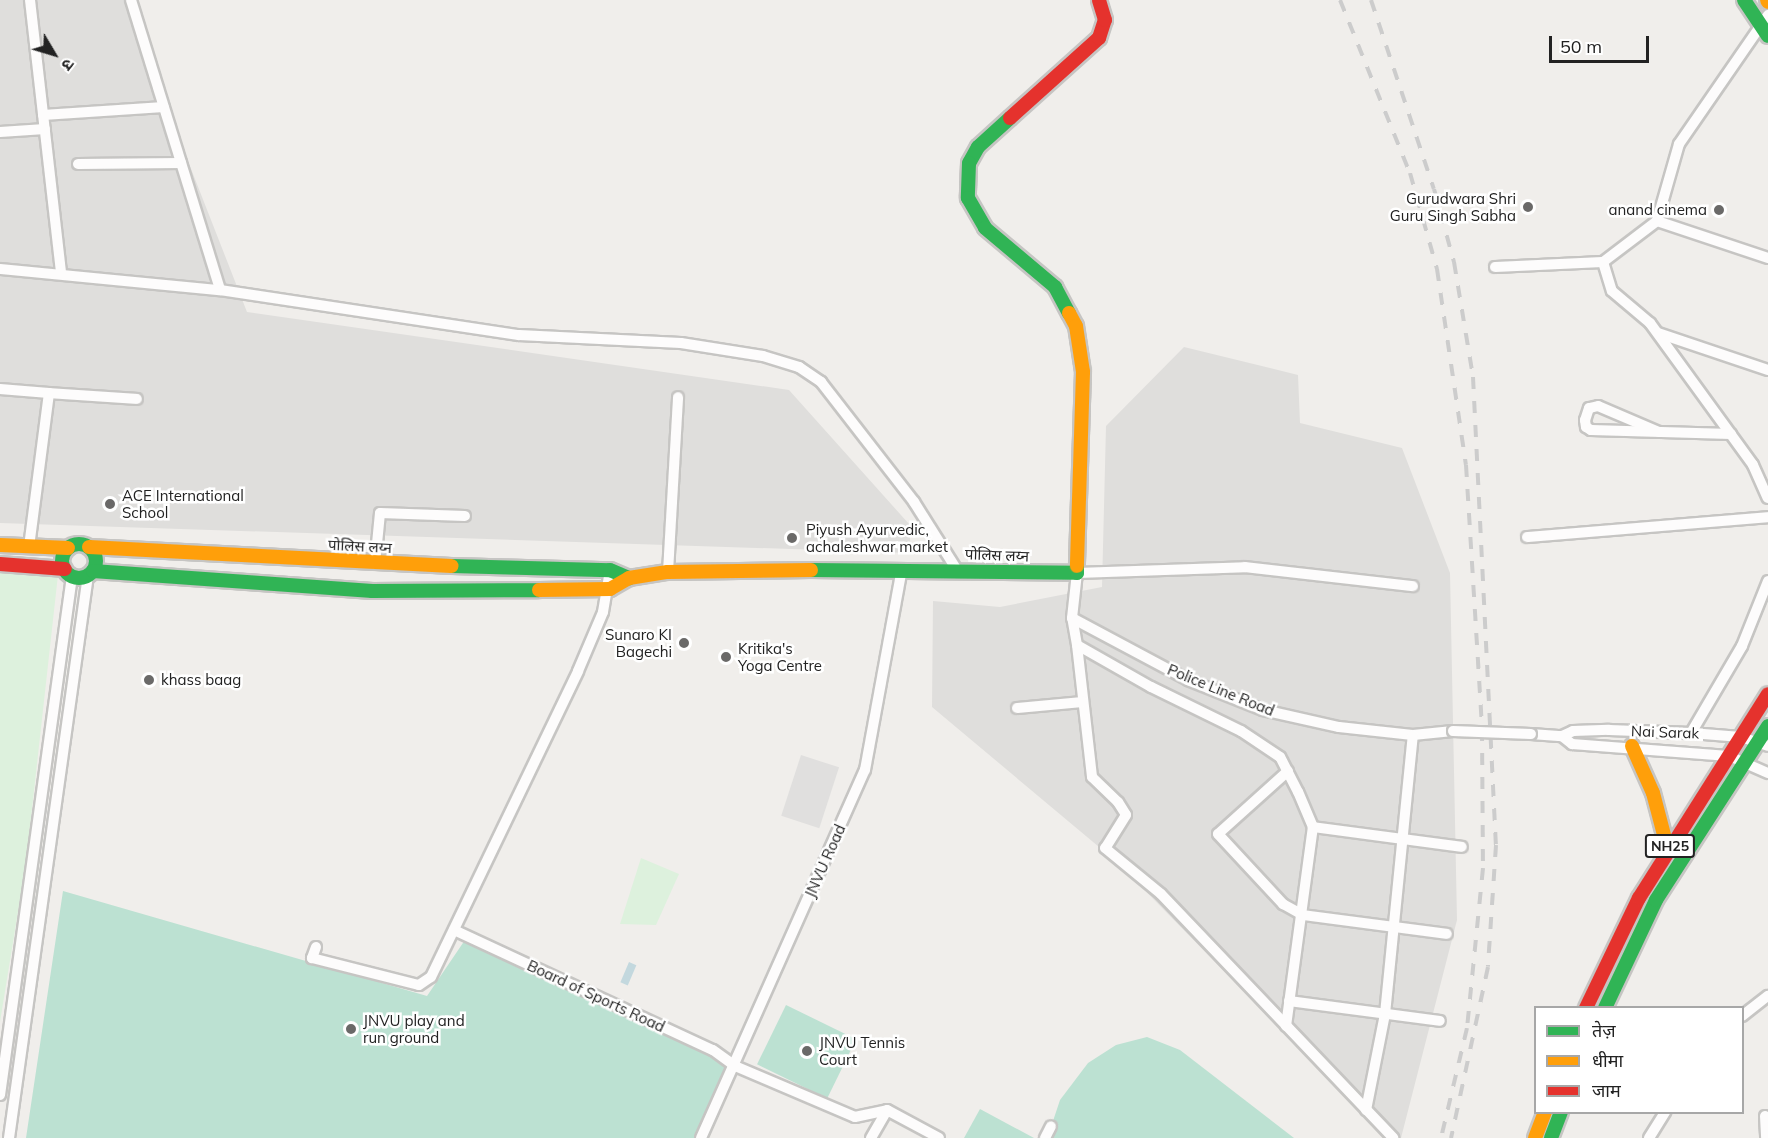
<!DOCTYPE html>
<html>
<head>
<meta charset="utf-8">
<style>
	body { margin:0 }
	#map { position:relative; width:1768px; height:1138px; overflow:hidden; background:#f0eeeb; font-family:Mulish,"Noto Sans Devanagari",sans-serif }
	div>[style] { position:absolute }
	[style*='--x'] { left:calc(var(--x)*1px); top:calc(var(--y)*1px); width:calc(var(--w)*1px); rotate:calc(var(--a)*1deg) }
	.residential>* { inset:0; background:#dfdedc }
	.park>* { inset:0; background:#ddf1dd }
	.pitch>* { inset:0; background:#bce1d2; transform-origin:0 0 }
	.parking>* { inset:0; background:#e0dfde; transform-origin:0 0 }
	.water>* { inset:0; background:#c3d8de; transform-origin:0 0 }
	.roads { filter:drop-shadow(2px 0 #c6c5c3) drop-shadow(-2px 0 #c6c5c3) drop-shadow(0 2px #c6c5c3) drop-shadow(0 -2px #c6c5c3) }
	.street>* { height:10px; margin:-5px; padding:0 5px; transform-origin:5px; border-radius:5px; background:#fdfcfc }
	.fast>* { height:14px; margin:-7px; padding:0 7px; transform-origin:7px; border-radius:7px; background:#30b455 }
	.fast>.ring { margin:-7px; padding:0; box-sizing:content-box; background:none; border:14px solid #30b455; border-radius:50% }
	.slow>* { height:14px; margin:-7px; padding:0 7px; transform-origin:7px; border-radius:7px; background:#ff9f0a }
	.jam>* { height:14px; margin:-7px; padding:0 7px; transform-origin:7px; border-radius:7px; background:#e5322d }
	.rail>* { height:4px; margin-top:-2px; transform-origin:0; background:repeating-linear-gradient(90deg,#ccc 0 12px,transparent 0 24px) }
	.bridges { filter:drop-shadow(2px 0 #c6c5c3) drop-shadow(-2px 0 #c6c5c3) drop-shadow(0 2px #c6c5c3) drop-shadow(0 -2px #c6c5c3) }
	.street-bridge>* { height:10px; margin:-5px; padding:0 5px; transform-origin:5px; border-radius:5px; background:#fdfcfc }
	.dots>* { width:16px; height:16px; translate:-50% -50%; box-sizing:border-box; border:3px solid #fff; border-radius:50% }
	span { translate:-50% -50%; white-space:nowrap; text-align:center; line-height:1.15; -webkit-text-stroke:5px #fff; paint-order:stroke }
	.shield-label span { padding:2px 4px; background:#fff; border:2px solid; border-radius:4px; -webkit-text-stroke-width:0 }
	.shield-label { font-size:14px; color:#222; font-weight:700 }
	.poi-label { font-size:15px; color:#222 }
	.right { translate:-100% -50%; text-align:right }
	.left { translate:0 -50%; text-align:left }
	.street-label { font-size:15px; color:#222 }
	.legend { position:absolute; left:1534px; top:1006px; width:210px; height:108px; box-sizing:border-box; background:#fff; border:2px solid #a7a7a7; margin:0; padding:8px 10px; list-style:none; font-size:18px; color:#222 }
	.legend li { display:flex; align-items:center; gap:12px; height:30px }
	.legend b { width:30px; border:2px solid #a7a7a7 }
	.north { position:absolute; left:24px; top:24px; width:60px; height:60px; -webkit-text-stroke:4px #fff; paint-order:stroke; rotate:128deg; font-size:16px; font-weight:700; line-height:24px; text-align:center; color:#222 }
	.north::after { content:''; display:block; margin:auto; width:21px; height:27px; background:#222; clip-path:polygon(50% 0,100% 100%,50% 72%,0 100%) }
	.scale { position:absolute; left:1549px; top:36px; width:100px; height:27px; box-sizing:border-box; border:3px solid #222; border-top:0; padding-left:8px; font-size:18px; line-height:21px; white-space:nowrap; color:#222; -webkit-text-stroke:4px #fff; paint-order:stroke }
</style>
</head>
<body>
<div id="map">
	<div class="residential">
		<div style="clip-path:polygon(0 0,125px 0,247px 312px,789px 390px,909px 524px,911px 553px,0 523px)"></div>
		<div style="clip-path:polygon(1184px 347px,1298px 375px,1300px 423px,1402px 448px,1450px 573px,1457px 920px,1401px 1138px,1388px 1138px,1117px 862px,932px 707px,933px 601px,1000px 607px,1102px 587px,1106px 426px)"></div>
	</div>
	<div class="park">
		<div style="clip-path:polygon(0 573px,58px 575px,26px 863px,0 1022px)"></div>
		<div style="clip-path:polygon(641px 858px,679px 874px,656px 925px,620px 924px)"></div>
	</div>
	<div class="pitch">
		<div style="clip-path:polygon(63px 891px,427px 996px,467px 937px,730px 1062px,701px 1138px,26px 1138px)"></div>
		<div style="left:786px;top:1005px;width:78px;height:66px;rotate:26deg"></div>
		<div style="clip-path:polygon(1147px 1037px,1180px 1050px,1294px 1138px,1053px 1138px,1051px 1127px,1060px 1100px,1088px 1063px,1116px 1045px)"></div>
		<div style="clip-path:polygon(980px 1109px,1034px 1138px,964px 1138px)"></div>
	</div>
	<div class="parking">
		<div style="left:801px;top:755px;width:40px;height:64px;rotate:18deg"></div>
	</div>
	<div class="water">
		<div style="left:629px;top:962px;width:8px;height:22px;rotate:23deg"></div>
	</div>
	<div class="roads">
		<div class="street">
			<div style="--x:30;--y:0;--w:275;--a:83.5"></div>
			<div style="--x:131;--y:0;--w:303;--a:72.9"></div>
			<div style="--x:1768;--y:15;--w:157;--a:124.6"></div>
			<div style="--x:1679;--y:144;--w:80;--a:105.9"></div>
			<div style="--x:1657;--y:221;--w:68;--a:142.8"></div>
			<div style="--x:1603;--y:262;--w:30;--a:73"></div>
			<div style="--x:1612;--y:291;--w:50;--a:40.1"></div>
			<div style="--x:1650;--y:323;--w:175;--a:54"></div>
			<div style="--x:1753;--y:465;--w:36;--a:66"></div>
			<div style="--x:43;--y:115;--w:121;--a:-3.8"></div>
			<div style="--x:0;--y:132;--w:45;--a:-3.8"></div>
			<div style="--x:78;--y:164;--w:103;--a:-0.6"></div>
			<div style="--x:1657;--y:221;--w:117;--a:18.4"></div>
			<div style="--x:1495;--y:267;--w:108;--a:-2.7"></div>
			<div style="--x:0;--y:269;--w:221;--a:5.5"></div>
			<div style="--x:220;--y:290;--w:302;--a:8.6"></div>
			<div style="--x:519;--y:335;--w:162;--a:2.8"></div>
			<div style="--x:681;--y:343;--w:83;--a:9"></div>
			<div style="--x:763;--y:356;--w:38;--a:17"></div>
			<div style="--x:799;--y:367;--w:27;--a:34"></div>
			<div style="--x:821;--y:382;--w:152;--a:52.2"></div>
			<div style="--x:914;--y:502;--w:80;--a:57.7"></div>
			<div style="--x:1658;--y:333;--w:116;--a:18.6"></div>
			<div style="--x:0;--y:389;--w:49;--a:4.7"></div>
			<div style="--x:49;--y:393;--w:154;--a:97.4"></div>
			<div style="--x:49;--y:393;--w:88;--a:3.9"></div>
			<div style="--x:1659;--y:432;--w:66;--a:-156.9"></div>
			<div style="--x:1598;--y:406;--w:9;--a:167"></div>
			<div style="--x:1589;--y:408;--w:13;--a:108"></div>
			<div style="--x:1585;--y:420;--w:7;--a:82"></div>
			<div style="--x:1586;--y:427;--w:6;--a:31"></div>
			<div style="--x:1591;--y:430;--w:140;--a:1.6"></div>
			<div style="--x:1527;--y:537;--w:242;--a:-4.7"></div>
			<div style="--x:375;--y:564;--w:51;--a:-84.4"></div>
			<div style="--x:380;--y:513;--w:85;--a:2"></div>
			<div style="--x:668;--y:572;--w:175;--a:-86.7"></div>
			<div style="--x:1072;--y:618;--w:132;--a:28.1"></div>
			<div style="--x:1188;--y:680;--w:81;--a:21.8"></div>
			<div style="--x:1263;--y:710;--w:78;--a:12.6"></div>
			<div style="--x:1339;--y:727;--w:74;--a:6.2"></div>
			<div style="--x:1413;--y:735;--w:40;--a:-5.7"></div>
			<div style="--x:1077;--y:645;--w:133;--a:83.5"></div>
			<div style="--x:1092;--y:777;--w:36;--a:44"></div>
			<div style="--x:1118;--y:802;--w:15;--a:58"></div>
			<div style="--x:1126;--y:815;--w:39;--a:122"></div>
			<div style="--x:1105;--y:848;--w:72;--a:39.4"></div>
			<div style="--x:1161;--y:894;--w:337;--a:46.4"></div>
			<div style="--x:1017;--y:708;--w:66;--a:-5.2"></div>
			<div style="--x:1691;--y:733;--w:101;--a:-59.6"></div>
			<div style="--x:1742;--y:646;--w:70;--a:-68.2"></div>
			<div style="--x:1531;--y:734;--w:31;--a:4"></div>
			<div style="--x:1562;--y:736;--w:12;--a:-24"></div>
			<div style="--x:1573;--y:731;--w:36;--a:-2"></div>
			<div style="--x:1609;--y:730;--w:82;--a:2.1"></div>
			<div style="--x:1691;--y:733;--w:50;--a:4.6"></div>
			<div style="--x:1741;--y:737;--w:28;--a:18"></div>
			<div style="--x:1562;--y:736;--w:13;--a:39"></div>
			<div style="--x:1572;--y:744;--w:157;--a:4.4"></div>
			<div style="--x:1729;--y:756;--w:43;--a:23.6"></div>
			<div style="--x:1288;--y:771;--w:94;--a:138"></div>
			<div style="--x:1218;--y:834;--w:96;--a:47.1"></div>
			<div style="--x:1283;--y:904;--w:23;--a:29"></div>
			<div style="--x:1303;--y:915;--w:145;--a:7.5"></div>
			<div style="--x:1313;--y:827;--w:150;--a:7.6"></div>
			<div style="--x:454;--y:930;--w:285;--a:24.9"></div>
			<div style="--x:713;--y:1050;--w:27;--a:36"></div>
			<div style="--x:735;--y:1066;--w:130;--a:23"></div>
			<div style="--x:855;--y:1117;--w:33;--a:-12"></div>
			<div style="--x:887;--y:1110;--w:59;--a:28.3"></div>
			<div style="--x:316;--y:947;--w:12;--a:110"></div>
			<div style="--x:312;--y:958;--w:110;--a:14.2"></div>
			<div style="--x:419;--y:985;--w:14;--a:-34"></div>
			<div style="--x:431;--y:977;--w:339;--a:-64.3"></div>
			<div style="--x:578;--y:671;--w:64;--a:-67"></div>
			<div style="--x:603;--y:612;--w:43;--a:-80.5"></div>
			<div style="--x:1289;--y:1001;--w:152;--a:7.5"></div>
			<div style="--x:1742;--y:1016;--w:33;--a:-38"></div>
			<div style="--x:1286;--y:1026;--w:201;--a:-82.3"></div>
			<div style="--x:1313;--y:827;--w:38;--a:-113"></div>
			<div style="--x:1298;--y:792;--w:39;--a:-117"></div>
			<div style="--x:1280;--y:757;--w:47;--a:-146.3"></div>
			<div style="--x:1241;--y:731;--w:100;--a:-153.9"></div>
			<div style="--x:1151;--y:687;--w:85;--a:-150.4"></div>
			<div style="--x:1077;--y:645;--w:27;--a:-100"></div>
			<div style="--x:1072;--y:618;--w:45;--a:-83.7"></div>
			<div style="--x:1077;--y:573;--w:168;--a:-2"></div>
			<div style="--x:1245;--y:567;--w:169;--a:6.5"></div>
			<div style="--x:0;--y:1095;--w:524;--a:-82.1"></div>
			<div style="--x:1366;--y:1110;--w:98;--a:-78.8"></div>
			<div style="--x:1385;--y:1014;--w:280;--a:-84.3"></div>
			<div style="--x:1765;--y:1116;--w:22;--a:87"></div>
			<div style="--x:9;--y:1138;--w:569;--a:-82.01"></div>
			<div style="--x:701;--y:1138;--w:403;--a:-66"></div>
			<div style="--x:865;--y:770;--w:204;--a:-79.6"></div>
			<div style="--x:871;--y:1138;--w:32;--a:-60"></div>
			<div style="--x:1045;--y:1138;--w:13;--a:-63"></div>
			<div style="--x:1649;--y:1138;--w:31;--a:-58"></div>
		</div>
		<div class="fast">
			<div style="--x:1744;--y:0;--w:43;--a:56.3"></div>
			<div style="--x:1010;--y:118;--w:43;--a:137.8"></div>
			<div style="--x:978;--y:147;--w:18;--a:119"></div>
			<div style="--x:969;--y:163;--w:35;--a:92"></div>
			<div style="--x:968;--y:198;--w:34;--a:60"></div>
			<div style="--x:985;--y:228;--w:92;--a:40.1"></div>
			<div style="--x:1055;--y:287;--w:30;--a:62"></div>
			<div class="ring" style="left:62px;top:544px;width:20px;height:20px"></div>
			<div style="--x:452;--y:566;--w:158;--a:1.5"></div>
			<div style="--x:610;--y:570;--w:21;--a:23"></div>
			<div style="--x:811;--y:570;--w:266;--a:0.6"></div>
			<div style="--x:1077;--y:573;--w:7;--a:-90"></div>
			<div style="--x:93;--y:571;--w:280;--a:4.1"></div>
			<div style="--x:372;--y:591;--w:167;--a:-0.3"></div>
			<div style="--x:1605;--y:1008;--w:119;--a:-64.7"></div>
			<div style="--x:1656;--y:900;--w:207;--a:-57.2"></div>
			<div style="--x:1551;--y:1138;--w:28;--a:-69"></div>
		</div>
		<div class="slow">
			<div style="--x:1767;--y:0;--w:2;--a:63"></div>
			<div style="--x:1069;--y:313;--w:15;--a:62"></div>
			<div style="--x:1076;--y:326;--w:47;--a:81.3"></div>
			<div style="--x:1083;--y:372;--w:194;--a:91.8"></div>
			<div style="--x:0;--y:545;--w:68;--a:2.5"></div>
			<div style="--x:89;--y:547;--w:363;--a:3"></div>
			<div style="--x:539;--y:590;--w:71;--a:-0.8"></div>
			<div style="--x:610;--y:589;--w:22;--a:-30"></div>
			<div style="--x:629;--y:578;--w:39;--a:-9"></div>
			<div style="--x:668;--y:572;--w:143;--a:-0.8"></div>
			<div style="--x:1632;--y:746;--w:51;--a:65.9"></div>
			<div style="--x:1653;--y:793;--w:59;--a:75.3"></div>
			<div style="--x:1535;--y:1138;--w:28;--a:-69"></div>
		</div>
		<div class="jam">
			<div style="--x:1010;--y:118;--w:120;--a:-42"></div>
			<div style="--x:1099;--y:38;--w:19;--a:-72"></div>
			<div style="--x:1105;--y:20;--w:21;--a:-107"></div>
			<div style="--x:0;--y:564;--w:65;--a:4.4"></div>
			<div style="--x:1586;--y:1008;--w:122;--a:-64.3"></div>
			<div style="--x:1639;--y:898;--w:241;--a:-57.7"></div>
		</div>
	</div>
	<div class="rail">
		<div style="--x:1340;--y:0;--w:187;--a:68"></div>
		<div style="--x:1410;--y:173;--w:100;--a:74.3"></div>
		<div style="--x:1437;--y:269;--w:198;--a:81.6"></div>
		<div style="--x:1466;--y:465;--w:264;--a:86.5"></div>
		<div style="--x:1482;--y:729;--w:139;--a:89.6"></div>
		<div style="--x:1483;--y:868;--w:161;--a:95.7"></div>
		<div style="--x:1467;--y:1028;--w:113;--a:103.3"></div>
		<div style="--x:1371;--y:0;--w:199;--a:71.6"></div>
		<div style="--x:1434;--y:189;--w:76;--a:74.7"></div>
		<div style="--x:1454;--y:262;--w:117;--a:80.6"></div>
		<div style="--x:1473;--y:377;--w:469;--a:87.2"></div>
		<div style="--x:1496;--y:845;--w:122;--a:93.8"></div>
		<div style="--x:1488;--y:967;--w:175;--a:102.2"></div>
	</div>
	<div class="bridges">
		<div class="street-bridge">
			<div style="--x:1453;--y:731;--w:78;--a:2.2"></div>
		</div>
	</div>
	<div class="dots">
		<div style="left:1528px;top:207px;background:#6a6968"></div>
		<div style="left:1719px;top:210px;background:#6a6968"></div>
		<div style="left:110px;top:504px;background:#6a6968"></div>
		<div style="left:792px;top:538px;background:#6a6968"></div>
		<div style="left:684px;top:643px;background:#6a6968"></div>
		<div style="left:726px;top:657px;background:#6a6968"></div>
		<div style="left:149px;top:680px;background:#6a6968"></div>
		<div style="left:351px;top:1029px;background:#6a6968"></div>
		<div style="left:807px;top:1051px;background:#6a6968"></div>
	</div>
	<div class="shield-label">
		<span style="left:1670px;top:846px">NH25</span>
	</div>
	<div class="poi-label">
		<span class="right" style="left:1516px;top:207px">Gurudwara Shri<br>Guru Singh Sabha</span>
		<span class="right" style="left:1707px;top:210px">anand cinema</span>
		<span class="left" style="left:122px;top:504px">ACE International<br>School</span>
		<span class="left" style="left:806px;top:538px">Piyush Ayurvedic,<br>achaleshwar market</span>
		<span class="right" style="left:672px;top:643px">Sunaro KI<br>Bagechi</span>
		<span class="left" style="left:738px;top:657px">Kritika's<br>Yoga Centre</span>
		<span class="left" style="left:161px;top:680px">khass baag</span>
		<span class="left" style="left:363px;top:1029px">JNVU play and<br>run ground</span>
		<span class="left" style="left:819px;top:1051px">JNVU Tennis<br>Court</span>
	</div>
	<div class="street-label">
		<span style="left:360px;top:546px;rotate:3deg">पोलिस लय्न</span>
		<span style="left:997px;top:555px;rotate:2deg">पोलिस लय्न</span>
		<span style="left:1221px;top:690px;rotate:22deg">Police Line Road</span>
		<span style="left:1665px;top:732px;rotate:2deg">Nai Sarak</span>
		<span style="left:825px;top:861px;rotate:-66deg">JNVU Road</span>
		<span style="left:596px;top:996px;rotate:25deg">Board of Sports Road</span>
	</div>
	<ul class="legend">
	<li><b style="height:8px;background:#30b455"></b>तेज़</li>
	<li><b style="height:8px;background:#ff9f0a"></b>धीमा</li>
	<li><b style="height:8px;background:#e5322d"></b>जाम</li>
	</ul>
	<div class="north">उ</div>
	<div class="scale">50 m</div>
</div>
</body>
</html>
